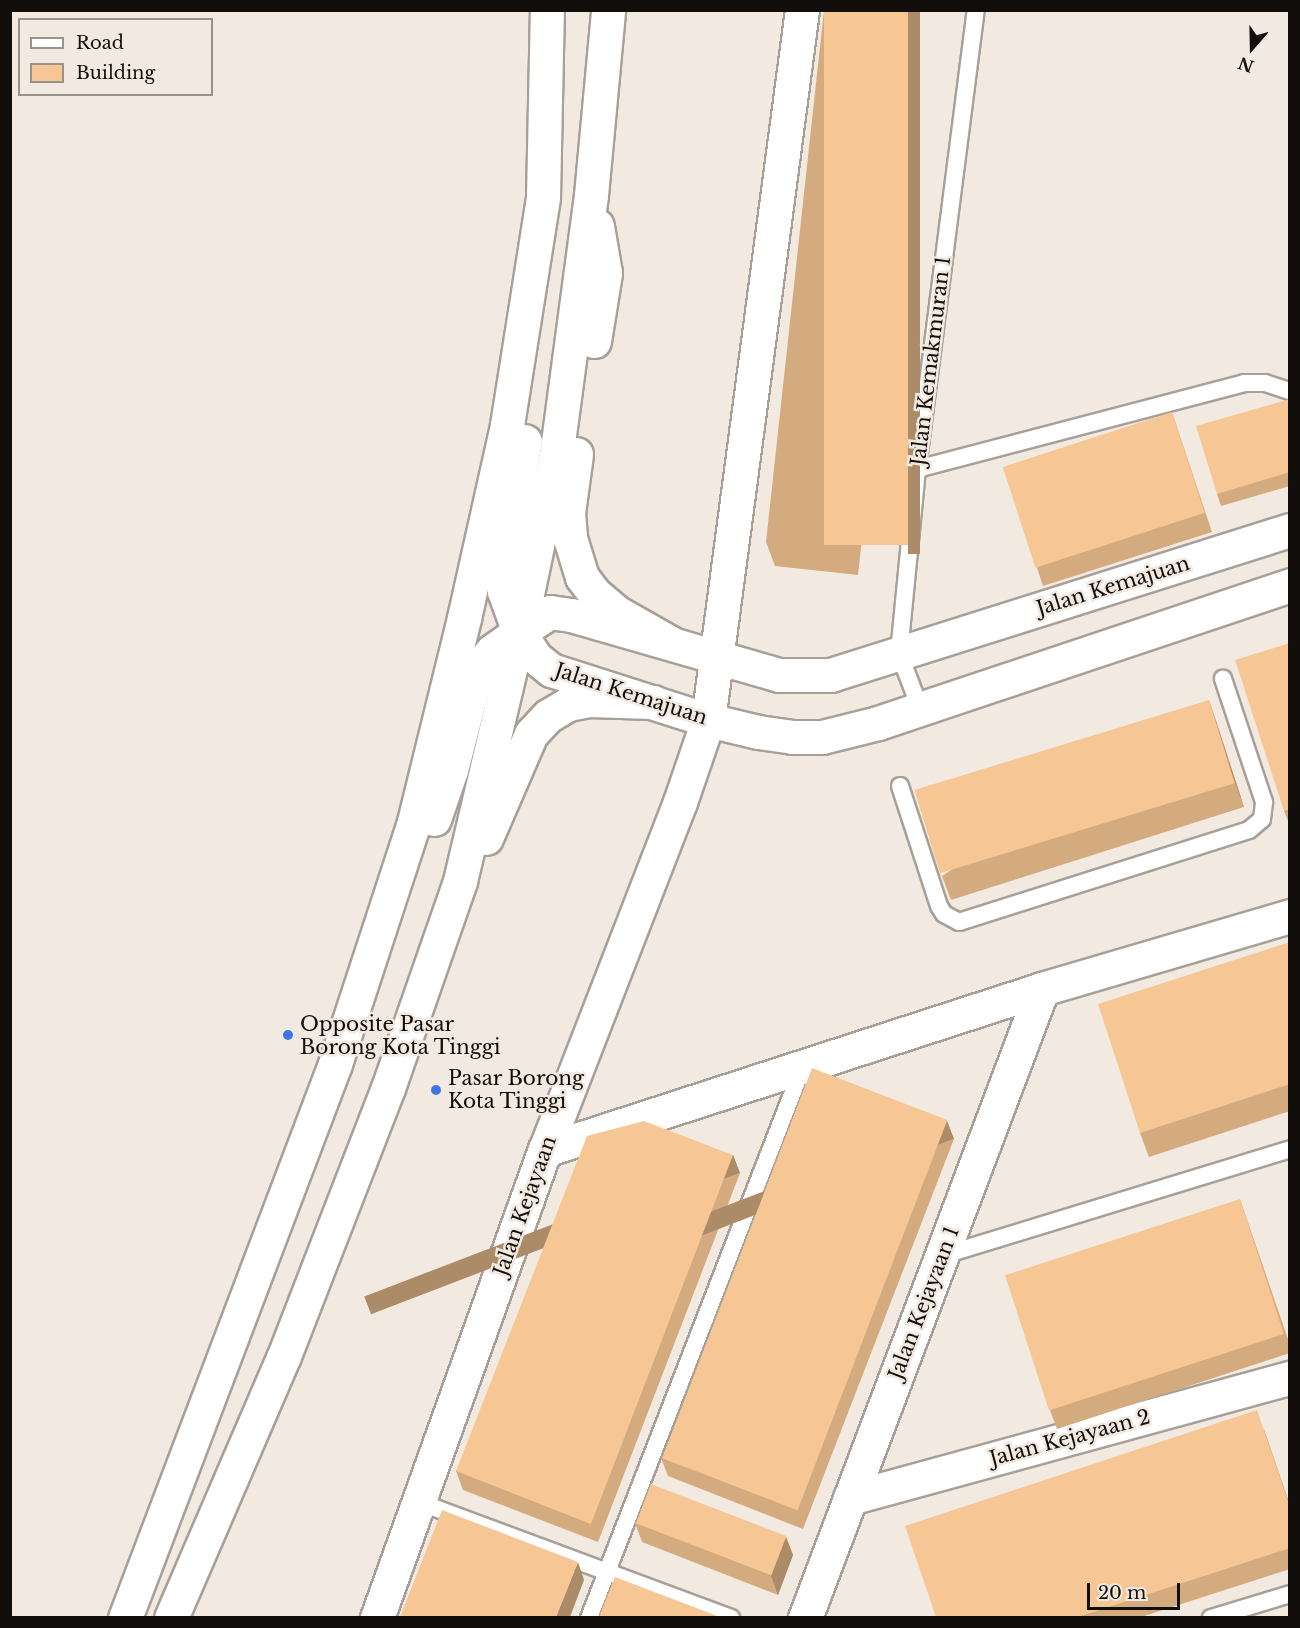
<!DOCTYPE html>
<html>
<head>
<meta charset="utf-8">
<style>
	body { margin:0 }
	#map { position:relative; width:1300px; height:1628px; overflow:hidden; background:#f2eae1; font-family:"Libre Baskerville",serif }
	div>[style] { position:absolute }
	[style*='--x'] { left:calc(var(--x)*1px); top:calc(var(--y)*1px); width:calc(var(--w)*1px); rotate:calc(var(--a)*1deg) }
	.roads { filter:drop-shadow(2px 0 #a8a098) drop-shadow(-2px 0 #a8a098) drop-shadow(0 2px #a8a098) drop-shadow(0 -2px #a8a098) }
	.service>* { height:16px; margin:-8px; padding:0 8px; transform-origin:8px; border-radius:8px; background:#fff }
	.minor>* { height:33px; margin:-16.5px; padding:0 16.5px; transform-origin:16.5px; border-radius:16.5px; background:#fff }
	.trunk>* { height:33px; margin:-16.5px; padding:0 16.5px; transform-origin:16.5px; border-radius:16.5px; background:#fff }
	.wall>* { inset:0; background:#d4ab7f }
	.shaded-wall>* { inset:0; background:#ac8b68; transform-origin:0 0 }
	.building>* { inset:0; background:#f6c794; transform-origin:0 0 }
	.dots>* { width:16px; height:16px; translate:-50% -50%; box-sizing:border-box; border:3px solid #f2eae1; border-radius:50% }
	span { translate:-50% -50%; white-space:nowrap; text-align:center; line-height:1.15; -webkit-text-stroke:5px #f2eae1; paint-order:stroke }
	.street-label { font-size:20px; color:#110e0c }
	.poi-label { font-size:20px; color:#110e0c }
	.left { translate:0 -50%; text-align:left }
	.frame { position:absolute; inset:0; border:12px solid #110e0c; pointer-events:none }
	.legend { position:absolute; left:18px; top:18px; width:195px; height:78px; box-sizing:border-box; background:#f2eae1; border:2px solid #98928c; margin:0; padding:8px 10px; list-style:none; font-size:18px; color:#110e0c }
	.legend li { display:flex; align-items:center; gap:12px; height:30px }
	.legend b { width:30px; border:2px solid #98928c }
	.north { position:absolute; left:1222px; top:18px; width:60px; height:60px; -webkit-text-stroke:4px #f2eae1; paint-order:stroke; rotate:200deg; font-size:16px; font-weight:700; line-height:24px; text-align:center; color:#110e0c }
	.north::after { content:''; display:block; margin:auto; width:21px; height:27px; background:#110e0c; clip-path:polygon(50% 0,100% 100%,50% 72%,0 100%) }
	.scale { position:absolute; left:1087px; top:1583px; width:93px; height:27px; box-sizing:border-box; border:3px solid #110e0c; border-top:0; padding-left:8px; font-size:18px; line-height:21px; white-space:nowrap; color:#110e0c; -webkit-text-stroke:4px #f2eae1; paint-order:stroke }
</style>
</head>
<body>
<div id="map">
	<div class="roads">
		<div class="service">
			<div style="--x:917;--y:469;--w:338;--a:-14.7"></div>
			<div style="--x:1244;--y:383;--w:21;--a:0"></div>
			<div style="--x:1265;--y:383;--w:26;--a:18"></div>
			<div style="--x:920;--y:708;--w:59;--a:-110.9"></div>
			<div style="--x:899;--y:653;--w:185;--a:-84.4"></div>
			<div style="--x:917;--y:469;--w:463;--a:-82.7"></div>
			<div style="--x:900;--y:786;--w:126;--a:72"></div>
			<div style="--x:939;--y:906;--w:9;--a:58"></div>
			<div style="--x:944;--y:914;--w:17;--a:28"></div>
			<div style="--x:959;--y:922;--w:304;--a:-17.6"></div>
			<div style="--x:1249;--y:830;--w:17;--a:-40"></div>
			<div style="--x:1262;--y:819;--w:17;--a:-83"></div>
			<div style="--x:1264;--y:802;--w:130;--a:-108.4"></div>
			<div style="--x:941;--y:1256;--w:365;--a:-17"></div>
			<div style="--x:419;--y:1502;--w:333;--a:20.4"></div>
			<div style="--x:589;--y:1618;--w:592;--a:-68.81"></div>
			<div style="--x:1211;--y:1618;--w:83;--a:-16.9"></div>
		</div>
		<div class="minor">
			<div style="--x:1290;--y:530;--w:481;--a:162.5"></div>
			<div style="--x:831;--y:675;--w:52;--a:180"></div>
			<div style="--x:779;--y:675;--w:216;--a:-163.9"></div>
			<div style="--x:571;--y:615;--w:21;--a:-172"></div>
			<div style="--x:550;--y:612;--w:37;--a:147"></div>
			<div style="--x:519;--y:632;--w:30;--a:57"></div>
			<div style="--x:535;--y:657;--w:21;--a:39"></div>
			<div style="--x:551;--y:670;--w:165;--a:17.7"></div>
			<div style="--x:708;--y:720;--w:51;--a:13.5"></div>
			<div style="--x:758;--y:732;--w:34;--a:8"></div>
			<div style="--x:792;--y:737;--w:30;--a:0"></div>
			<div style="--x:822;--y:737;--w:58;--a:-14"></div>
			<div style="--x:878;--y:723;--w:434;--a:-18.5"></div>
			<div style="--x:545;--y:1150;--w:522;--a:-17.95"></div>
			<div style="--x:1042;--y:989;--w:259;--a:-16.4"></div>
			<div style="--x:850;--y:1498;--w:456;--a:-15.3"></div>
			<div style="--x:377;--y:1618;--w:497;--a:-70.3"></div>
			<div style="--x:545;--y:1150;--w:373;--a:-68.8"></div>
			<div style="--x:680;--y:802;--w:87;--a:-71.1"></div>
			<div style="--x:708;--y:720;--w:716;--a:-82.46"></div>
			<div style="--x:805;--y:1618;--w:672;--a:-69.35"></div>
		</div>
		<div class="trunk">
			<div style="--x:594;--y:341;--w:69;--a:-80.8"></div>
			<div style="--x:605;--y:273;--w:48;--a:-99.7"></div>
			<div style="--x:576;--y:454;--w:60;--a:97.7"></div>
			<div style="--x:568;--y:513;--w:25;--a:85"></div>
			<div style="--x:570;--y:538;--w:41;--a:72.9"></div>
			<div style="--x:582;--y:577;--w:21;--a:53"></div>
			<div style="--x:595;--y:594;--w:30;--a:40"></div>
			<div style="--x:618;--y:613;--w:61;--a:29.5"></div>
			<div style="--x:434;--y:819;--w:52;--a:-70.9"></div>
			<div style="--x:451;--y:770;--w:104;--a:-75.6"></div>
			<div style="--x:477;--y:669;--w:23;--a:-50"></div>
			<div style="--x:492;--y:651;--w:33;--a:-35"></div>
			<div style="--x:519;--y:632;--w:44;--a:-110.1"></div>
			<div style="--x:504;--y:591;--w:23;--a:-97"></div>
			<div style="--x:501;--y:568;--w:129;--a:-79.3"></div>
			<div style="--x:486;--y:838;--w:113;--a:-66.6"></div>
			<div style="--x:531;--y:734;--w:25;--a:-47"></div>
			<div style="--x:548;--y:716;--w:23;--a:-31"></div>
			<div style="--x:568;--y:704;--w:20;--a:-11"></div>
			<div style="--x:588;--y:700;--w:65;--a:1.8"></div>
			<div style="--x:125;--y:1618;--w:592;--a:-69.24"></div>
			<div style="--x:335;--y:1064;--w:250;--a:-71.9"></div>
			<div style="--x:413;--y:826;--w:214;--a:-76.2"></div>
			<div style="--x:464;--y:618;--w:198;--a:-77.4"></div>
			<div style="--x:507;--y:425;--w:231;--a:-81"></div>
			<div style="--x:543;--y:197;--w:187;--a:-88.8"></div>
			<div style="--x:171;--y:1618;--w:285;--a:-66.7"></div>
			<div style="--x:284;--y:1356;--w:287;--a:-68.8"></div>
			<div style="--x:388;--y:1088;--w:219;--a:-70.8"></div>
			<div style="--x:460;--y:881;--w:256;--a:-76.7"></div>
			<div style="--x:519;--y:632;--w:186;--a:-78.2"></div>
			<div style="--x:557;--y:450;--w:257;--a:-82.4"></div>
			<div style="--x:591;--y:195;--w:186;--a:-84.7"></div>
		</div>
	</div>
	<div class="wall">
		<div style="clip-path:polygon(824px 10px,920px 10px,858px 575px,775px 566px,766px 542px)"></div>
		<div style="clip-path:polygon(1290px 399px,1290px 486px,1221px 506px,1217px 494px)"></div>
		<div style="clip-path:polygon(1172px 412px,1212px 532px,1043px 586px,1037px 568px)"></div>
		<div style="clip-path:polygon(1290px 643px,1290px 826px,1284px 811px)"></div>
		<div style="clip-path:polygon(1209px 700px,1217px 724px,1244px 807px,951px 900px,942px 876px)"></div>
		<div style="clip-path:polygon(1290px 942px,1290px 1111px,1149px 1157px,1140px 1133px)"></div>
		<div style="clip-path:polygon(947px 1121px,954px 1139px,803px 1529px,668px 1476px,661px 1458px)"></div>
		<div style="clip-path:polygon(733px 1155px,740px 1173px,598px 1542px,463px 1490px,456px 1471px)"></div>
		<div style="clip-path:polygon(1240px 1199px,1290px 1345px,1290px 1353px,1057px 1429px,1050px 1410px)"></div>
		<div style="clip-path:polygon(1264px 1429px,1290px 1505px,1290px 1569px,1141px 1617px,936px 1617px)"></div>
		<div style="clip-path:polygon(635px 1523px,786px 1537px,793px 1555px,778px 1595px,642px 1542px)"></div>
	</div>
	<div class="shaded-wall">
		<div style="left:908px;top:10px;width:12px;height:544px"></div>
		<div style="clip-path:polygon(1209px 700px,1217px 724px,1244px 807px,1235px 783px)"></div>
		<div style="left:947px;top:1121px;width:19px;height:418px;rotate:69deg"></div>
		<div style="left:733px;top:1155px;width:19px;height:395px;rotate:69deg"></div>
		<div style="clip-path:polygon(786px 1537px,793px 1555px,778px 1595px,771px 1576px)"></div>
		<div style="clip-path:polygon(578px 1562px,584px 1580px,570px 1617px,556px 1617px)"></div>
	</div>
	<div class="building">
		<div style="left:824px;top:10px;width:84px;height:535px"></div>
		<div style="clip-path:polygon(1290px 399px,1290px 472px,1217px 494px,1196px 426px)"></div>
		<div style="left:1172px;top:412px;width:106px;height:178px;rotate:72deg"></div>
		<div style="clip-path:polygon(1290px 643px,1290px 809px,1284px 811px,1235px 660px)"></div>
		<div style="left:1209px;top:700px;width:87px;height:308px;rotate:73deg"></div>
		<div style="clip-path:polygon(1290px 942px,1290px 1084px,1140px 1133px,1098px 1004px)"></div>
		<div style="left:812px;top:1068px;width:145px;height:418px;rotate:21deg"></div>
		<div style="clip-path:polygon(644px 1121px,733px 1155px,591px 1524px,456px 1471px,587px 1136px)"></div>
		<div style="left:1240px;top:1199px;width:142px;height:247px;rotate:72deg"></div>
		<div style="clip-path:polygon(1257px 1410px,1290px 1507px,1290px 1548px,1078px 1617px,936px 1617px,905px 1526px)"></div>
		<div style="left:651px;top:1484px;width:145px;height:42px;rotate:21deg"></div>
		<div style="clip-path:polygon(442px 1510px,578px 1562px,556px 1617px,400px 1617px)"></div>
		<div style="clip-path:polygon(615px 1577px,720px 1617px,599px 1617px)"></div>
	</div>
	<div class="dots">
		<div style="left:288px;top:1035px;background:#4175e6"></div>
		<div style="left:436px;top:1090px;background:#4175e6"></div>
	</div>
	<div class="street-label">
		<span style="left:931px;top:361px;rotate:-83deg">Jalan Kemakmuran 1</span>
		<span style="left:1113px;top:586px;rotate:-17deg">Jalan Kemajuan</span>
		<span style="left:631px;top:694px;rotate:18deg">Jalan Kemajuan</span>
		<span style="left:525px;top:1206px;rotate:-70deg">Jalan Kejayaan</span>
		<span style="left:924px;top:1303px;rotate:-69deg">Jalan Kejayaan 1</span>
		<span style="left:1070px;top:1438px;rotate:-15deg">Jalan Kejayaan 2</span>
	</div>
	<div class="poi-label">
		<span class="left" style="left:300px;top:1036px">Opposite Pasar<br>Borong Kota Tinggi</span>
		<span class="left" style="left:448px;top:1090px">Pasar Borong<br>Kota Tinggi</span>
	</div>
	<div class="frame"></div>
	<ul class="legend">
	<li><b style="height:8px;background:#fff"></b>Road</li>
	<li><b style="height:16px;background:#f6c794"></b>Building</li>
	</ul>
	<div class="north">N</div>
	<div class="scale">20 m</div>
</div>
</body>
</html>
